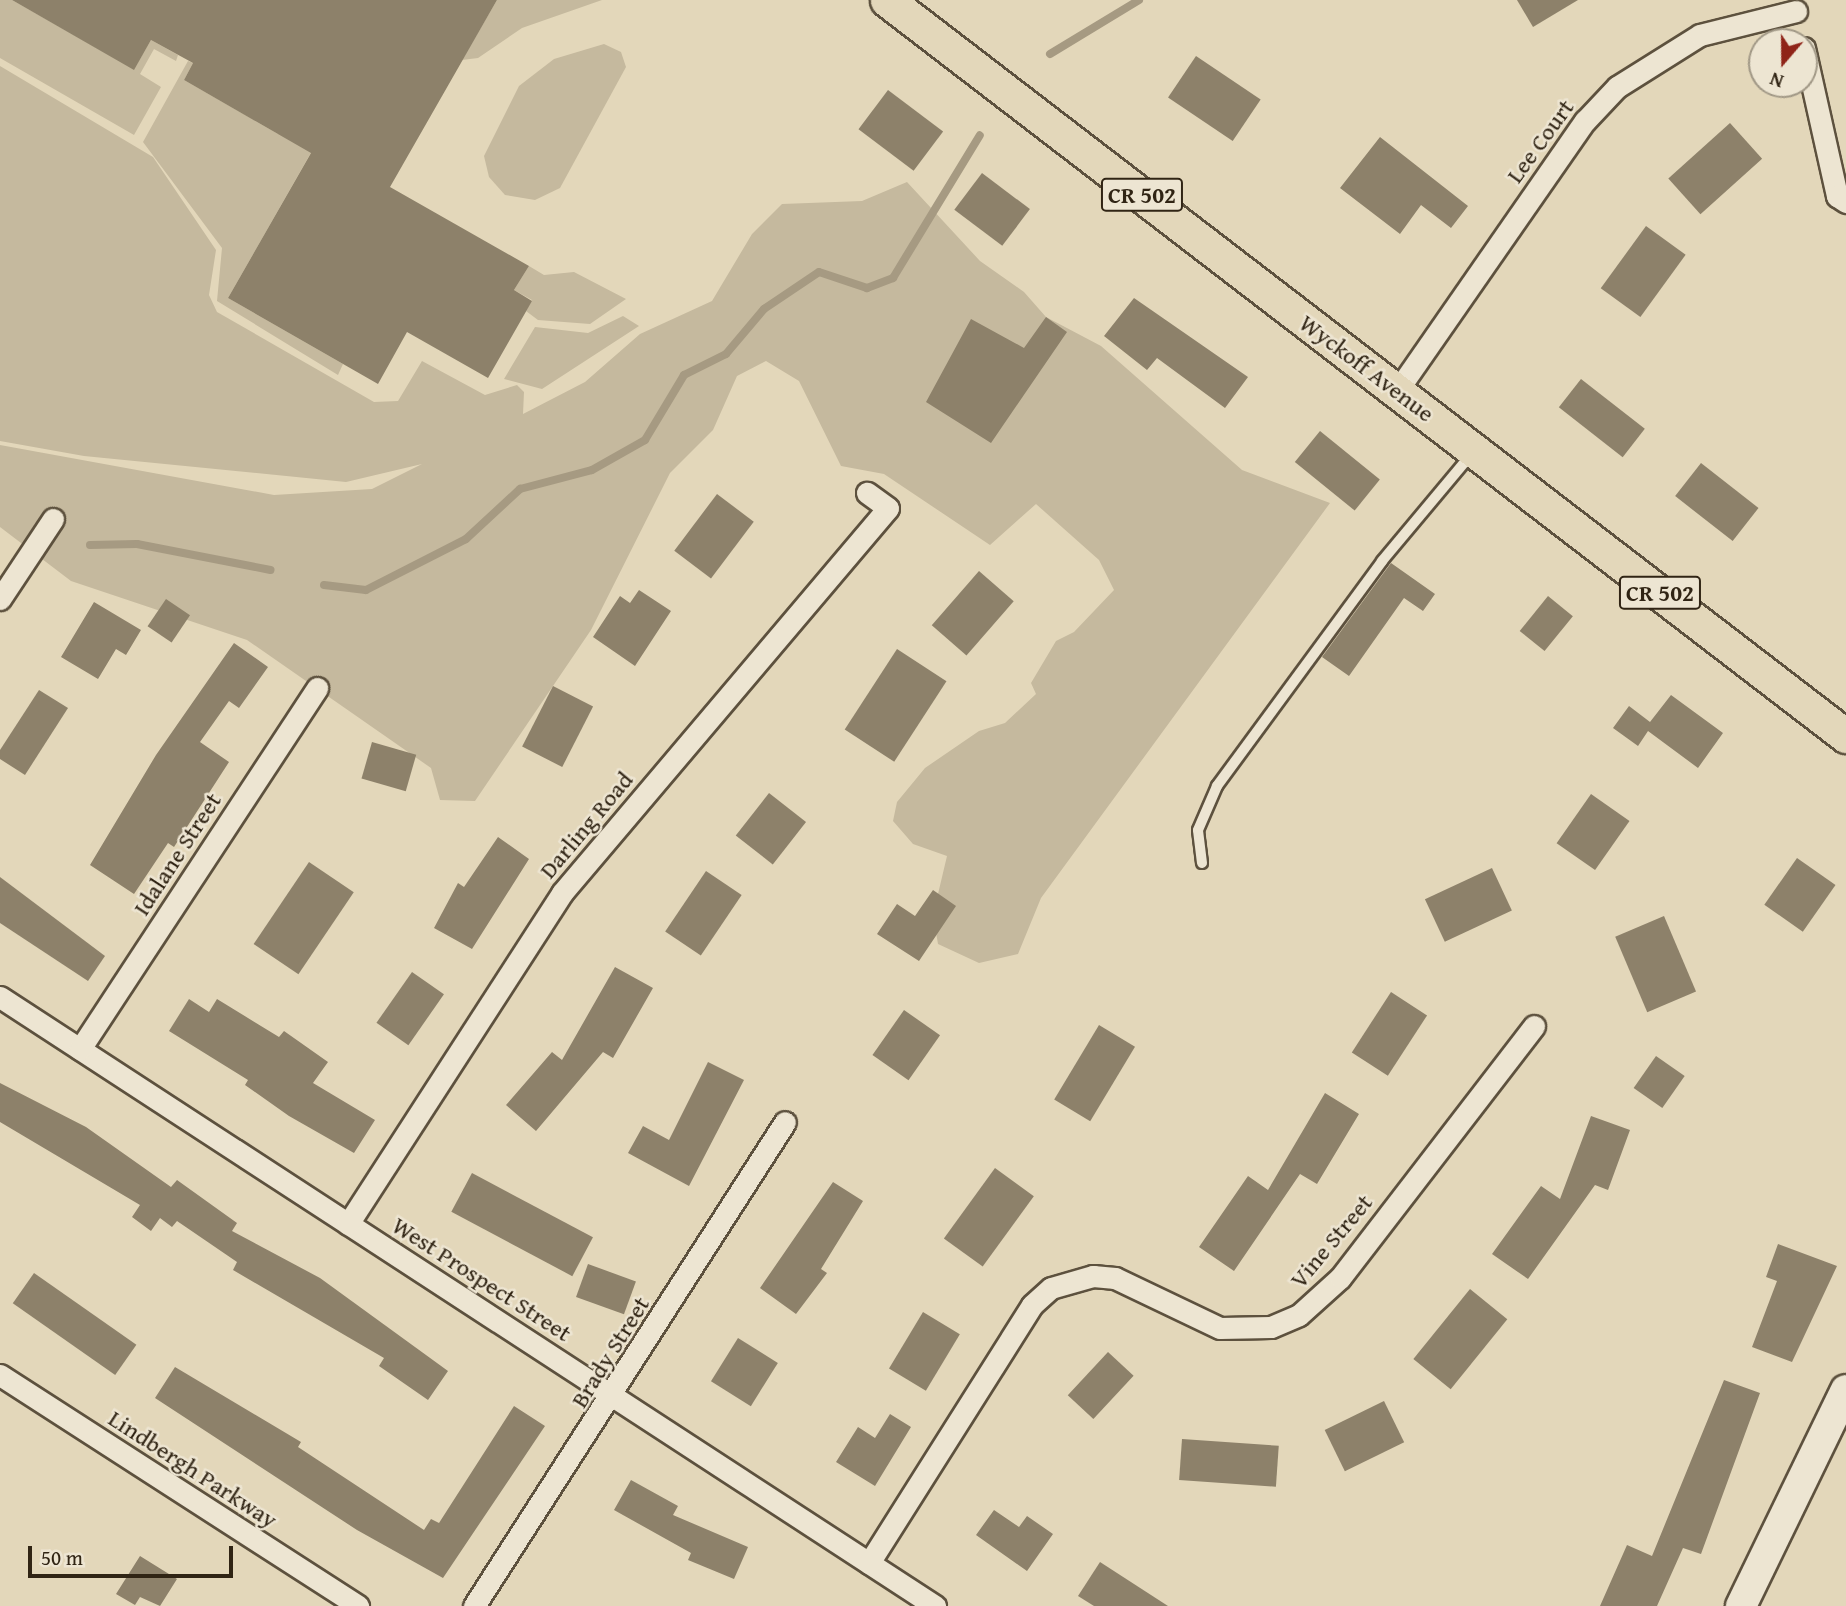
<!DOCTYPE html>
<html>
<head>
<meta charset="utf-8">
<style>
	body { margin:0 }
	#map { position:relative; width:1846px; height:1606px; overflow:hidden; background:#e3d7ba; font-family:"Gentium Book Plus",serif }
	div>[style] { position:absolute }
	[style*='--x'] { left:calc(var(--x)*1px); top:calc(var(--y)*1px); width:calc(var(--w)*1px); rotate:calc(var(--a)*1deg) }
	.green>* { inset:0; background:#c5b99e }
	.stream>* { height:8px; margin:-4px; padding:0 4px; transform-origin:4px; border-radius:4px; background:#a69a82 }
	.building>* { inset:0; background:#8d816a; transform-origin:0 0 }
	.roads { filter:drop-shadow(2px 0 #5d513e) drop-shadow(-2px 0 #5d513e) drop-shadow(0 2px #5d513e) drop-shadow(0 -2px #5d513e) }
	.service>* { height:10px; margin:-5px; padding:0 5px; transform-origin:5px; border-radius:5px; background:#ede5d2 }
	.minor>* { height:21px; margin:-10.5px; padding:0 10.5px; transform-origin:10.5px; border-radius:10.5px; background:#ede5d2 }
	.secondary>* { height:30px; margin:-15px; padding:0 15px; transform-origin:15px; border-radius:15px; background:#ede5d2 }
	.primary>* { height:33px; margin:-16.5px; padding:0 16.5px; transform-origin:16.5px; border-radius:16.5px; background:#e3d7ba }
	span { translate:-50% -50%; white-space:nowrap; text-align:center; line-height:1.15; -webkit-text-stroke:5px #ede5d2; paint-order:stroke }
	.shield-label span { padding:2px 5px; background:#ede5d2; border:2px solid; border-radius:5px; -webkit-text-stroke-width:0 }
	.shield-label { font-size:23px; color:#302414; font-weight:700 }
	.street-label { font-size:24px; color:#302414 }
	.north { position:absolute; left:1748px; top:28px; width:70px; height:70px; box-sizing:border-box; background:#ede5d2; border:2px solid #a19886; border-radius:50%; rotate:200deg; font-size:19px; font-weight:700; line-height:28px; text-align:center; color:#302414 }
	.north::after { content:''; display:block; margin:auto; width:24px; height:32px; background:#8f2418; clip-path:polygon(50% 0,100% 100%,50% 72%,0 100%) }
	.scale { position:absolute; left:28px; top:1546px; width:205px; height:32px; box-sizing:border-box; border:4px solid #302414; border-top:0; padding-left:9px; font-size:21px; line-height:24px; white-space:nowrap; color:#302414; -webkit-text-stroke:5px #ede5d2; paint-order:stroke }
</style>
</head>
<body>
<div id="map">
	<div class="green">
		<div style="clip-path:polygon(0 0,12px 0,134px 69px,151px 40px,178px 55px,176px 61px,154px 49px,140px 74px,161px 87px,134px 135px,0 58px)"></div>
		<div style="clip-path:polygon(497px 0,602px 0,522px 28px,478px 58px,462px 60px)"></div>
		<div style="clip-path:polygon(604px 44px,621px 52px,626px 67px,560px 188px,535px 200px,505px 195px,489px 177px,484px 156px,519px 86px,554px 59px)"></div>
		<div style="clip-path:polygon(188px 61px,193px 63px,184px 80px,278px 134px,329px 121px,228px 298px,343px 364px,338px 375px,217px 301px,222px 248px,143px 142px)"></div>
		<div style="clip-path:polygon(0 66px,153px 157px,216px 250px,209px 295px,217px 312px,374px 402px,398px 401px,422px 361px,485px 395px,517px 385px,524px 392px,523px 414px,585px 382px,640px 334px,712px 301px,752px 234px,782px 204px,862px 201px,907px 182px,980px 261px,1024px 292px,1046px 317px,1101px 346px,1242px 470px,1330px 503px,1041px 898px,1018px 954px,979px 963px,938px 944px,933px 915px,947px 856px,913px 844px,893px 821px,897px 802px,925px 768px,979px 731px,1005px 723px,1036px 694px,1031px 683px,1056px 641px,1074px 632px,1114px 590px,1099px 560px,1036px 504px,990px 545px,884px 474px,841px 466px,799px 381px,766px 361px,737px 376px,713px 430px,670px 473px,591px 630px,475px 801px,440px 800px,431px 768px,247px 640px,71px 581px,0 527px,0 445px,274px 495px,372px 489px,422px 464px,346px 482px,84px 456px,0 441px)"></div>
		<div style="clip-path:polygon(529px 266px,544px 275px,574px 272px,626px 299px,590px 324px,538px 320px,526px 311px,532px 300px,514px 290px)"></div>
		<div style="clip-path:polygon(623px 316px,639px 326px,542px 389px,504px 379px,535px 327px,588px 333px)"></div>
	</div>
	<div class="stream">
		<div style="--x:1050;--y:54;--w:104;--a:-31.2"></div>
		<div style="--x:90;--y:545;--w:47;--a:-1.2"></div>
		<div style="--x:137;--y:544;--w:136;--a:11"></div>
		<div style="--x:324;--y:585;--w:42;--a:6.8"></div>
		<div style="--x:366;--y:590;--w:112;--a:-27"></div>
		<div style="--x:466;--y:539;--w:74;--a:-42.8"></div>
		<div style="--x:520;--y:489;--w:74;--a:-14.8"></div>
		<div style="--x:592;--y:470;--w:61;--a:-29.5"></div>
		<div style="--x:645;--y:440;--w:76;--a:-59"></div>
		<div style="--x:684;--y:375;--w:47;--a:-26.6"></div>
		<div style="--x:726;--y:354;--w:59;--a:-49.8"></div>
		<div style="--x:764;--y:309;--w:66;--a:-33.9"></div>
		<div style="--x:819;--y:272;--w:51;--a:18.4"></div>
		<div style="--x:867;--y:288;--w:28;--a:-21"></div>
		<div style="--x:893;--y:278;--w:167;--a:-58.7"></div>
	</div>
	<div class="building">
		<div style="clip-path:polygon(12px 0,497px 0,390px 187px,529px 266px,514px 290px,532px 301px,488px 378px,407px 332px,378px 384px,228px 298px,311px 153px,184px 80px,193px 63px,151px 40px,134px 70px)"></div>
		<div style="clip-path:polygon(1517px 0,1578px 0,1533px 27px)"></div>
		<div style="left:1196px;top:56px;width:78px;height:50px;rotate:34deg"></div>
		<div style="left:888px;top:90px;width:69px;height:49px;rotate:37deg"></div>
		<div style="left:1730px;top:123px;width:48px;height:83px;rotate:48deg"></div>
		<div style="clip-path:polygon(1380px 137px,1468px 206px,1451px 228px,1421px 205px,1400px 234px,1340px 188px)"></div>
		<div style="left:982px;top:173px;width:60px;height:46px;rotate:37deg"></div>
		<div style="left:1646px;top:226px;width:49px;height:77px;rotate:36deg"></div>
		<div style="clip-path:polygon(1134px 298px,1248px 377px,1225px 408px,1157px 358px,1147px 370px,1104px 336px)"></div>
		<div style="clip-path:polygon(1046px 317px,1067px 332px,991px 443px,926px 402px,971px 319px,1024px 348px)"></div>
		<div style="left:1581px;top:379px;width:81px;height:36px;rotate:38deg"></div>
		<div style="left:1320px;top:431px;width:77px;height:40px;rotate:39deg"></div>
		<div style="left:1701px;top:463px;width:73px;height:42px;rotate:38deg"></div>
		<div style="left:717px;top:494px;width:46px;height:71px;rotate:37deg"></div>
		<div style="clip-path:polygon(1391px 563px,1435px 594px,1423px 611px,1404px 598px,1349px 676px,1322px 657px)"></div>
		<div style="left:979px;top:571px;width:46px;height:72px;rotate:41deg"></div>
		<div style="clip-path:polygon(639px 590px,671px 611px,635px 666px,593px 637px,620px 596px,630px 603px)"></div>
		<div style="left:1548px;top:596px;width:32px;height:45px;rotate:39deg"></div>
		<div style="left:166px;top:599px;width:29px;height:33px;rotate:34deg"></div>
		<div style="clip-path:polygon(94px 602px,141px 630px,126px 655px,116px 649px,98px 679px,61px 657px)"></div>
		<div style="clip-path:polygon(234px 643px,268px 667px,239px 708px,229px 701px,200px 742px,229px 762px,174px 847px,168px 843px,134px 894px,90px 865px,156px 755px)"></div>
		<div style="left:897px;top:649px;width:59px;height:96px;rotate:33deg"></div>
		<div style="left:553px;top:686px;width:45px;height:68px;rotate:27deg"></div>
		<div style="clip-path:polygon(39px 690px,68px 708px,25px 775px,0 759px,0 750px)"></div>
		<div style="clip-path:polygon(1671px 695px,1723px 733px,1698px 768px,1648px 731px,1638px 746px,1613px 728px,1629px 706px,1650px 722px)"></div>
		<div style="left:372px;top:742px;width:46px;height:38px;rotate:16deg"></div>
		<div style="left:769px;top:793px;width:47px;height:54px;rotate:38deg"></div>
		<div style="left:1591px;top:794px;width:47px;height:60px;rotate:35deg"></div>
		<div style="clip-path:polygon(498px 837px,529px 859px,472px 949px,434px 928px,458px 883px,464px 887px)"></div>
		<div style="left:1797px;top:858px;width:47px;height:57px;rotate:35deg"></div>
		<div style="left:309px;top:862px;width:54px;height:99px;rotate:34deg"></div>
		<div style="left:1492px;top:868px;width:47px;height:74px;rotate:65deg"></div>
		<div style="left:706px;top:871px;width:43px;height:73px;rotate:34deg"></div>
		<div style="clip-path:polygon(0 877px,105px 956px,88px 981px,0 923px)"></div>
		<div style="clip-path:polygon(933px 890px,956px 906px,919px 961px,877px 934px,897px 904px,915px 916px)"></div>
		<div style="left:1664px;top:916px;width:82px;height:53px;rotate:67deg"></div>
		<div style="clip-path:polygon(615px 967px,653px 988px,613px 1058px,603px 1052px,536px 1131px,506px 1105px,552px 1052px,562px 1060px)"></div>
		<div style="left:412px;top:972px;width:39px;height:62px;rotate:35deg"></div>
		<div style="left:1391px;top:992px;width:43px;height:72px;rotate:33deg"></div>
		<div style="clip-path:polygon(189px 999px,209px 1012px,217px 999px,279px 1037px,284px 1031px,328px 1062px,313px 1083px,375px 1120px,354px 1153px,289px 1116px,245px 1085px,248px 1080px,169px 1031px)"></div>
		<div style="left:904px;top:1010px;width:44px;height:55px;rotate:35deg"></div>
		<div style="left:1099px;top:1025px;width:42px;height:87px;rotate:31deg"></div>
		<div style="left:1656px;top:1056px;width:35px;height:39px;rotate:35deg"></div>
		<div style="clip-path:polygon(708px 1062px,744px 1080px,689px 1186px,628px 1153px,643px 1126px,669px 1140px)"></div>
		<div style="clip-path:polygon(0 1083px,86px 1127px,171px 1187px,177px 1180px,237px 1223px,232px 1231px,320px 1278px,448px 1371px,428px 1400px,379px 1366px,384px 1358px,233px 1270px,237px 1262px,177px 1221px,172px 1227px,160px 1218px,151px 1231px,132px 1217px,140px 1205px,0 1122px)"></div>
		<div style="clip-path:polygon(1325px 1093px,1359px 1114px,1317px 1184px,1300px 1174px,1234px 1271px,1199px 1247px,1248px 1176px,1268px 1190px)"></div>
		<div style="clip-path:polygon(1591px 1116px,1630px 1130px,1608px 1190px,1595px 1185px,1528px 1279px,1492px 1254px,1541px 1186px,1560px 1199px)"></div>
		<div style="left:995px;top:1168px;width:48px;height:87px;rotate:36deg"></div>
		<div style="left:472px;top:1173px;width:137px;height:44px;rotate:28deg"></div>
		<div style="clip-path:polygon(833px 1182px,863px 1201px,821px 1269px,827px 1273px,796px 1314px,760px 1288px)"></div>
		<div style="clip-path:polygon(1778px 1244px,1837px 1266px,1792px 1362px,1752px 1347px,1777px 1281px,1766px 1277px)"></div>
		<div style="left:588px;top:1264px;width:51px;height:35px;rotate:20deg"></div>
		<div style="left:34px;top:1273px;width:125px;height:37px;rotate:35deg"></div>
		<div style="left:1470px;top:1289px;width:48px;height:90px;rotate:39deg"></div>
		<div style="left:923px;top:1312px;width:43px;height:66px;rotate:31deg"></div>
		<div style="left:738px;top:1338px;width:47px;height:51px;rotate:32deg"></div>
		<div style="left:1108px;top:1352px;width:35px;height:59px;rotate:43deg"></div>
		<div style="clip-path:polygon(175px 1367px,301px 1442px,298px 1447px,424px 1530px,431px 1519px,439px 1523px,514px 1406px,545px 1426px,443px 1578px,357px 1530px,155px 1398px)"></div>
		<div style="clip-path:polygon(1724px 1380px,1760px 1393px,1701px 1554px,1683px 1548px,1657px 1606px,1600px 1606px,1627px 1545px,1652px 1556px)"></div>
		<div style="left:1384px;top:1401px;width:46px;height:66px;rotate:64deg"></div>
		<div style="clip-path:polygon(890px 1414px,911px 1427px,875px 1486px,836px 1462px,858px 1427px,875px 1438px)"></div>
		<div style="left:1182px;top:1439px;width:97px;height:41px;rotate:4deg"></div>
		<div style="clip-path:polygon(631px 1480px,678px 1506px,673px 1515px,748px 1547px,734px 1579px,688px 1560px,691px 1553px,614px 1510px)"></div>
		<div style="clip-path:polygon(994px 1510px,1019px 1527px,1027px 1516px,1053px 1534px,1027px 1571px,976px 1535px)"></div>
		<div style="clip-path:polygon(140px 1556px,177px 1579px,160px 1606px,140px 1597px,135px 1605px,116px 1594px)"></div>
		<div style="clip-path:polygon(1100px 1562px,1168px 1606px,1094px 1606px,1078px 1596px)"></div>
	</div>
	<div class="roads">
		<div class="service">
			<div style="--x:1202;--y:863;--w:33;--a:-97"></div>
			<div style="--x:1198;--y:830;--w:48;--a:-66.6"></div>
			<div style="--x:1217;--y:786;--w:279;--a:-53.7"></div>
			<div style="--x:1382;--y:561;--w:142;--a:-50.1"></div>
		</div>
		<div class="minor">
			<div style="--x:1804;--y:48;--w:152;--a:77.4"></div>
			<div style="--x:1837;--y:196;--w:11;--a:34"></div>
			<div style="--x:1397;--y:391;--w:329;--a:-55.2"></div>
			<div style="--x:1585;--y:121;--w:47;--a:-46.7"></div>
			<div style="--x:1617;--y:87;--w:98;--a:-32.1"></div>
			<div style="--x:1700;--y:35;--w:99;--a:-14"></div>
			<div style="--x:0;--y:599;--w:96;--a:-56.5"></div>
			<div style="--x:0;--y:997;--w:1116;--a:33.08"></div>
			<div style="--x:80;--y:1049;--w:432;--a:-56.7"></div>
			<div style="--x:348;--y:1224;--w:394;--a:-57.1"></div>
			<div style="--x:562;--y:893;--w:504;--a:-49.74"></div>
			<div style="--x:888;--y:508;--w:26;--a:-144"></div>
			<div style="--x:0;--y:1375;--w:426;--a:32.8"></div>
			<div style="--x:869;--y:1563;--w:305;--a:-57.7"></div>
			<div style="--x:1032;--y:1305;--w:25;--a:-42"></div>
			<div style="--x:1051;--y:1288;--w:44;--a:-15.9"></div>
			<div style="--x:1093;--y:1276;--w:22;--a:5"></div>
			<div style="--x:1115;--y:1278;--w:116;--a:25.5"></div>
			<div style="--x:1220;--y:1328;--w:51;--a:-1.1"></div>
			<div style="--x:1271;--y:1327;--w:30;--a:-23"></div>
			<div style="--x:1299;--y:1315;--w:55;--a:-42.1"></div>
			<div style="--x:1340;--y:1278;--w:318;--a:-52.4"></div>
			<div style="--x:474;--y:1606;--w:575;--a:-57.28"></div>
		</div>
		<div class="secondary">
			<div style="--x:1741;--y:1606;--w:240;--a:-64.1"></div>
		</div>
		<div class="primary">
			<div style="--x:887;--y:0;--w:1209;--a:37.51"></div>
		</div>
	</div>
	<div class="shield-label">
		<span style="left:1142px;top:195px">CR 502</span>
		<span style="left:1660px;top:593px">CR 502</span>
	</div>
	<div class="street-label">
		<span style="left:1540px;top:141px;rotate:-54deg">Lee Court</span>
		<span style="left:1367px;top:368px;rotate:37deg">Wyckoff Avenue</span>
		<span style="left:586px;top:825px;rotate:-50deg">Darling Road</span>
		<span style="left:177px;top:854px;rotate:-57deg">Idalane Street</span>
		<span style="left:1331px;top:1241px;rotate:-50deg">Vine Street</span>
		<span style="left:482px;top:1279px;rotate:33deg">West Prospect Street</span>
		<span style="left:610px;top:1352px;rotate:-58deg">Brady Street</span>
		<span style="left:193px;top:1469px;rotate:33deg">Lindbergh Parkway</span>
	</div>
	<div class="north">N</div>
	<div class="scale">50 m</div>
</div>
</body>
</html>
